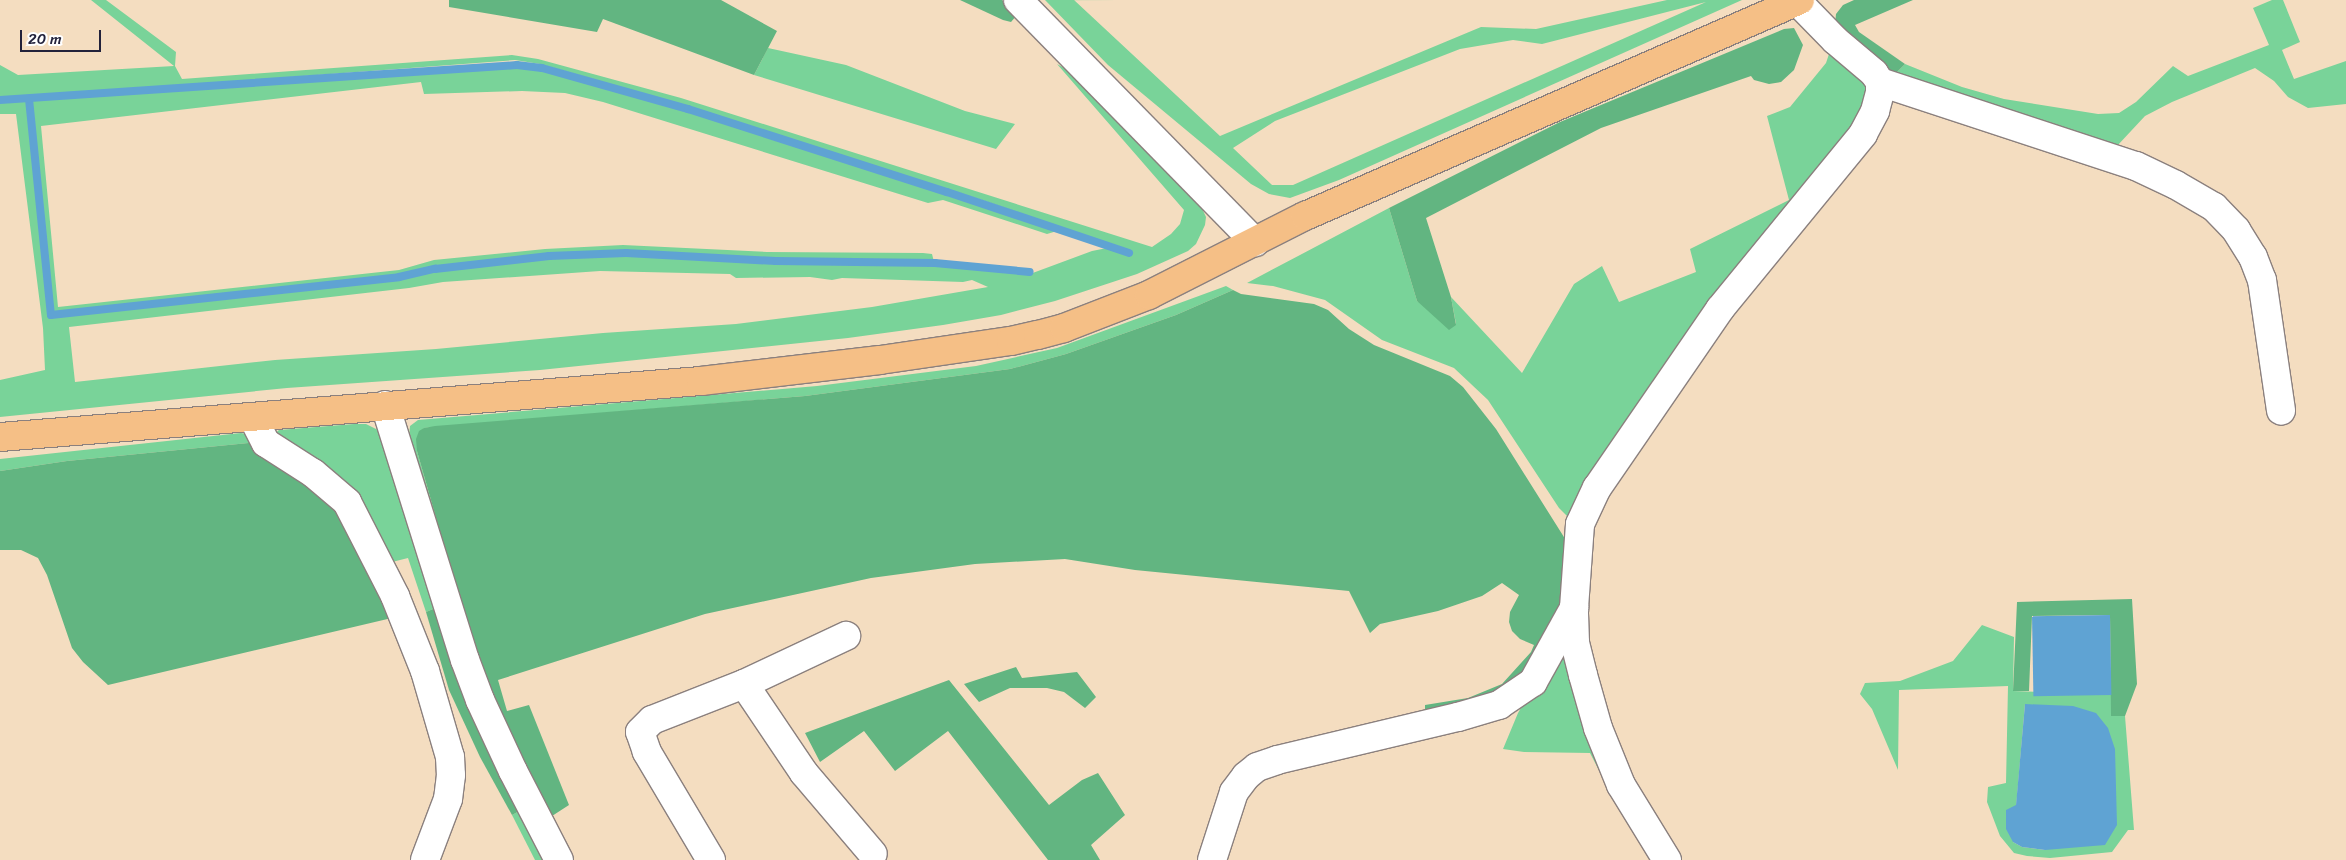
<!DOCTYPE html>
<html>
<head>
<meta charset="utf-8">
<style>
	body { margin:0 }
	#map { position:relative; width:2346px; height:860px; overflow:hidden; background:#f4ddc0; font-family:Sriracha,sans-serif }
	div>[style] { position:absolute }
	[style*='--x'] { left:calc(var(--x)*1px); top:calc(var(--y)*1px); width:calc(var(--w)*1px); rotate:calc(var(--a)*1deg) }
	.green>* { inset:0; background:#79d399 }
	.forest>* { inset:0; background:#62b581 }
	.water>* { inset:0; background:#5fa3d3; transform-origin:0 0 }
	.stream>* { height:8px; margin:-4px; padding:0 4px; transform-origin:4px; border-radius:4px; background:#5fa3d3 }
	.roads { filter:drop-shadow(1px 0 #8b807e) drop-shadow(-1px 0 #8b807e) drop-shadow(0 1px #8b807e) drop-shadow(0 -1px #8b807e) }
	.minor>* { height:28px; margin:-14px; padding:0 14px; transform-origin:14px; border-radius:14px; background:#fff }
	.major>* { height:28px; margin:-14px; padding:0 14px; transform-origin:14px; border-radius:14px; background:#f5bf86 }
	span { translate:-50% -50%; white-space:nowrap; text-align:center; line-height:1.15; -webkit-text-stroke:4px #fff; paint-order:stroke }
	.scale { position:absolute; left:20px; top:30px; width:81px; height:22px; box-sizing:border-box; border:2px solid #22223b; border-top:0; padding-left:6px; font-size:15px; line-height:18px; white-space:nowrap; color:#22223b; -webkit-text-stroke:4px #fff; paint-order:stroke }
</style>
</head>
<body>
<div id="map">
	<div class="green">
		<div style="clip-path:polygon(evenodd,91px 0,106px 0,176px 52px,175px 66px,182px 79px,512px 55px,538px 59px,681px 98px,1152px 247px,1171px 234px,1180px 224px,1184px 210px,1057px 64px,1073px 73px,1198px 200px,1206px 217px,1205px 225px,1196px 244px,1188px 251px,1137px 274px,1055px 301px,1001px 315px,943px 325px,848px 338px,540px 370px,287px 388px,0 417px,0 380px,45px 370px,43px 328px,16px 114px,0 114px,0 101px,28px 101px,50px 316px,400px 278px,435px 270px,550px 257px,626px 255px,776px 263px,935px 265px,1030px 274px,1092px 251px,1107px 248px,1130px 255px,1128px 250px,982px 200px,685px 105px,540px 64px,515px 60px,27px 97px,0 98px,0 65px,18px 75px,174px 66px,91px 0,600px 271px,730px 274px,736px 278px,810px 277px,832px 280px,842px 278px,963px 282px,972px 280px,988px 287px,872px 307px,736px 324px,603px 333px,436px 349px,275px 360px,75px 382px,69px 327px,409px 288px,443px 282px,600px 271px)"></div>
		<div style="clip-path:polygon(evenodd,1045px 0,1074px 0,1220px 136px,1481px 27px,1536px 29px,1667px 0,1742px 0,1339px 180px,1290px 198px,1269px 194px,1251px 184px,1108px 65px,1045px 0,1706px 2px,1293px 185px,1272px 185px,1233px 148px,1275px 121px,1460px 49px,1513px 40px,1542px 44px,1706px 2px)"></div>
		<div style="clip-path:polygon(2272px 0,2283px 0,2300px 42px,2282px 50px,2294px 79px,2346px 61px,2346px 104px,2308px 108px,2288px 97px,2274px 81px,2255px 68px,2172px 102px,2145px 116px,2117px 146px,1895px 74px,1905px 64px,1962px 87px,2004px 99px,2098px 114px,2119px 113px,2136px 102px,2173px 66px,2188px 76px,2269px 45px,2253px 8px)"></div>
		<div style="clip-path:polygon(1832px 45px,1866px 76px,1870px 105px,1576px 525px,1559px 508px,1488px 400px,1454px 368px,1382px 340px,1325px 300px,1273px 286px,1247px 283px,1389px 208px,1417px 301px,1456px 324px,1451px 297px,1522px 373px,1574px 284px,1602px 266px,1619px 302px,1696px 272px,1690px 249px,1789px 200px,1767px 116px,1790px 107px,1826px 63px)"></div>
		<div style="clip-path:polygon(768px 48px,846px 65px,965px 111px,1015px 124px,996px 149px,754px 75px)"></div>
		<div style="clip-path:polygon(516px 67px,541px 69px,703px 116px,1057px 231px,1047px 234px,943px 200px,928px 203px,603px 102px,565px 93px,522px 91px,424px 94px,421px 82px,41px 126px,58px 307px,399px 270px,434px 260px,545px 249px,623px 245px,767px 252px,923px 253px,932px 254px,934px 262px,775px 260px,626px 252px,548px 255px,434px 268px,399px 276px,52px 314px,30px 101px)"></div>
		<div style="clip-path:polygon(1226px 286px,1233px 290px,1176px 315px,1066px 354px,1010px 369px,805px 396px,424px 428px,417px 451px,458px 595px,498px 711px,552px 816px,547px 819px,492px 712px,409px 437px,410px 426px,418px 420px,817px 386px,976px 366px,1057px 348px)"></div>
		<div style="clip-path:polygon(354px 424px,366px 424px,382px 432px,440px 606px,426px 612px,408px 558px,388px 563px,273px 435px,279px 430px)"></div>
		<div style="clip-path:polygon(241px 433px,250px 435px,259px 442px,67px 461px,0 471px,0 459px)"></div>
		<div style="clip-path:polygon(evenodd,1982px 625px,2014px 637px,2013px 691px,2111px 695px,2111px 716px,2125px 716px,2134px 830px,2128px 830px,2112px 852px,2050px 858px,2027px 856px,2014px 853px,2000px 836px,1987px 802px,1988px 787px,2006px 783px,2008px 686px,1899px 690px,1898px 770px,1872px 709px,1860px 694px,1865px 683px,1900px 681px,1953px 661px,1982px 625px,2025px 704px,2045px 850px,2022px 847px,2013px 842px,2025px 704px)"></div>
		<div style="clip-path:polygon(1571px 644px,1607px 786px,1590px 753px,1524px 752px,1503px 749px,1518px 713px,1532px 689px)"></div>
		<div style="clip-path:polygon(525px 808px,552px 860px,535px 860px,512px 815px)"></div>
	</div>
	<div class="forest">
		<div style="clip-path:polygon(449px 0,721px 0,777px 31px,754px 75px,603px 19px,597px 32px,449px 7px)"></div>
		<div style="clip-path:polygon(960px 0,1002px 0,1017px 15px,1011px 22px,1003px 20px)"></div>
		<div style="clip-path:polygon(1854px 0,1913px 0,1855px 25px,1859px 32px,1905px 64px,1895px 74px,1839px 34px,1835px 24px,1836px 14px,1843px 5px)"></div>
		<div style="clip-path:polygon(1794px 28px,1803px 45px,1794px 70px,1781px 82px,1769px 84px,1754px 80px,1751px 76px,1601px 128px,1426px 218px,1451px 297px,1456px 325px,1449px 330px,1417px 301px,1389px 208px,1560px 122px,1784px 29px)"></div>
		<div style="clip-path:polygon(1233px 290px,1241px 294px,1314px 304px,1328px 310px,1349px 329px,1374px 345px,1450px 376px,1463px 387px,1496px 429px,1574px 553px,1569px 596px,1511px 693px,1425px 718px,1425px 705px,1468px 698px,1502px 684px,1531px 652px,1534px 645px,1520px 639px,1512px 631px,1509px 622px,1510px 612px,1519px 595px,1502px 583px,1482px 596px,1438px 611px,1380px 624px,1370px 633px,1349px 591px,1135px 570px,1065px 559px,975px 564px,871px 578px,705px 614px,498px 680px,507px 711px,529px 705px,569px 805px,552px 816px,498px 711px,481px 669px,458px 595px,417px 451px,416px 439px,419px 431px,424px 428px,435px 426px,805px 396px,1010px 369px,1066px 354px,1176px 315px)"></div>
		<div style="clip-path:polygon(259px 442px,330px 498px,396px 617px,108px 685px,83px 662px,72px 648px,47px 575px,38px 558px,21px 550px,0 550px,0 471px,67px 461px)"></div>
		<div style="clip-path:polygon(2132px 599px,2137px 684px,2125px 716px,2111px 716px,2110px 615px,2032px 616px,2029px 691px,2013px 691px,2017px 602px)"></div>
		<div style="clip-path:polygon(440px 606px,525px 808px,512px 815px,480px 757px,449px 690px,426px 612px)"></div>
		<div style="clip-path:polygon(1016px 667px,1022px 678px,1077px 672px,1096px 697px,1085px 708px,1064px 692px,1047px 688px,1010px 688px,979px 702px,964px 684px)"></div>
		<div style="clip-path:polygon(949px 680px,1049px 805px,1082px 780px,1098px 773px,1125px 815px,1091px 845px,1100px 860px,1048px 860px,948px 731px,895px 771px,864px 731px,820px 762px,805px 733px)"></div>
	</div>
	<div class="water">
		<div style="left:2110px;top:615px;width:80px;height:78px;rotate:89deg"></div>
		<div style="clip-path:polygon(2025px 704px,2073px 706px,2096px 713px,2108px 728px,2115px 749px,2117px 825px,2105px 845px,2045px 850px,2022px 847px,2013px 842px,2006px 829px,2006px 810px,2016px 805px)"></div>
	</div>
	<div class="stream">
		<div style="--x:29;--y:99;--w:217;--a:84.2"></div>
		<div style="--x:51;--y:315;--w:350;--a:-6.2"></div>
		<div style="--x:399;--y:277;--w:37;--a:-13"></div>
		<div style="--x:435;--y:269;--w:115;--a:-6.5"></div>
		<div style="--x:549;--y:256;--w:77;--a:-2.2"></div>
		<div style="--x:626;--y:253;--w:150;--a:3.1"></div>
		<div style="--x:776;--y:261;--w:159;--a:0.7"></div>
		<div style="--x:935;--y:263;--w:95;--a:5.4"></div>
		<div style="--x:0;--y:100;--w:518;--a:-3.87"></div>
		<div style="--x:517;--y:65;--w:25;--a:7"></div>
		<div style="--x:542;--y:68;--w:152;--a:15.7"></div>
		<div style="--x:688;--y:109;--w:272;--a:17.8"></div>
		<div style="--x:947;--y:192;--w:192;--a:18.5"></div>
	</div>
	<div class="roads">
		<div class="minor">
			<div style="--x:1018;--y:0;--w:339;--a:45.6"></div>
			<div style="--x:1880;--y:82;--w:269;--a:18.2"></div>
			<div style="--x:2136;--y:166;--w:44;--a:25.4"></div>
			<div style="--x:2176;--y:185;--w:44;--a:30.1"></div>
			<div style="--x:2214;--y:207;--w:32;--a:46"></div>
			<div style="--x:2236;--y:230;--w:32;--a:58"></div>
			<div style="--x:2253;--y:257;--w:25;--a:69"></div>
			<div style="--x:2262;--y:280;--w:132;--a:81.7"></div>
			<div style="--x:385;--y:405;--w:267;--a:72.6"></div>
			<div style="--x:465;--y:660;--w:43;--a:69.4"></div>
			<div style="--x:480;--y:700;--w:78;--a:65.1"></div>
			<div style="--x:513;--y:771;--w:100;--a:62.7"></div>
			<div style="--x:253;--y:418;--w:28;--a:63"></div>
			<div style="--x:266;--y:443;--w:56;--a:32.6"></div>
			<div style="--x:313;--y:473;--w:45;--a:40.5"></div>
			<div style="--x:347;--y:502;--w:106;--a:62.9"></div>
			<div style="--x:395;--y:596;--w:81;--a:68.2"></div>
			<div style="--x:425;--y:671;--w:90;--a:73.8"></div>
			<div style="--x:450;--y:757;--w:18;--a:87"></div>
			<div style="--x:451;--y:775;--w:24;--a:97"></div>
			<div style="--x:448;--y:799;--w:65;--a:110.7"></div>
			<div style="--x:744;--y:684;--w:107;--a:56"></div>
			<div style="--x:804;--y:773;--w:106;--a:49.6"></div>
			<div style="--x:711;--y:860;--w:126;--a:-120.7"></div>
			<div style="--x:647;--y:752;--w:21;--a:-109"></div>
			<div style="--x:640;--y:732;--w:17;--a:-45"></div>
			<div style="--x:652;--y:720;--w:99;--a:-21.4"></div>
			<div style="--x:744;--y:684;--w:113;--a:-25.2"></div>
			<div style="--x:1212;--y:860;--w:71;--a:-72.1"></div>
			<div style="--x:1234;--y:792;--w:20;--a:-53"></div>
			<div style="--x:1246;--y:776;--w:14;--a:-39"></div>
			<div style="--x:1257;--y:767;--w:21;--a:-19"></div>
			<div style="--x:1277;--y:760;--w:186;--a:-13.4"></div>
			<div style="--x:1458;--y:717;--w:43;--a:-16.3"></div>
			<div style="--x:1499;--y:705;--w:41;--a:-34.1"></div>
			<div style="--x:1533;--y:682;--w:85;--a:-61"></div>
			<div style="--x:1667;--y:860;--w:88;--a:-121.5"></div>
			<div style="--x:1621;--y:785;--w:61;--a:-112"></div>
			<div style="--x:1598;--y:728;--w:55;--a:-105.8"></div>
			<div style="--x:1583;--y:675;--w:34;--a:-104"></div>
			<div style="--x:1575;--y:642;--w:34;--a:-92"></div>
			<div style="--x:1574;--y:608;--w:84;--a:-85.9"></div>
			<div style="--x:1580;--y:524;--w:40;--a:-65"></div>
			<div style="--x:1597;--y:488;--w:217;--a:-55.5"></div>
			<div style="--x:1720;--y:309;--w:226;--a:-50.7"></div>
			<div style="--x:1863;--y:134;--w:26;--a:-62"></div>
			<div style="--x:1875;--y:111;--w:20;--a:-75"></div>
			<div style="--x:1880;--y:92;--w:10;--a:-90"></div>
			<div style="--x:1880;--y:82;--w:11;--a:-124"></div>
			<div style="--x:1874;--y:73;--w:51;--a:-139.8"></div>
			<div style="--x:1835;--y:40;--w:54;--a:-134.3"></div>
		</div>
		<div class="major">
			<div style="--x:0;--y:437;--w:703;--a:-4.57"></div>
			<div style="--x:701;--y:381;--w:180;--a:-6.7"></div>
			<div style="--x:880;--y:360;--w:132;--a:-8.3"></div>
			<div style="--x:1011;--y:341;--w:28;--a:-13"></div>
			<div style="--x:1038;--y:335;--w:27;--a:-15"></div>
			<div style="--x:1064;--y:328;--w:91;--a:-21.2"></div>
			<div style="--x:1149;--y:295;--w:175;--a:-26.9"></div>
			<div style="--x:1305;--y:216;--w:540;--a:-23.57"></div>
		</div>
	</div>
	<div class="scale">20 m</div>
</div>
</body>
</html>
